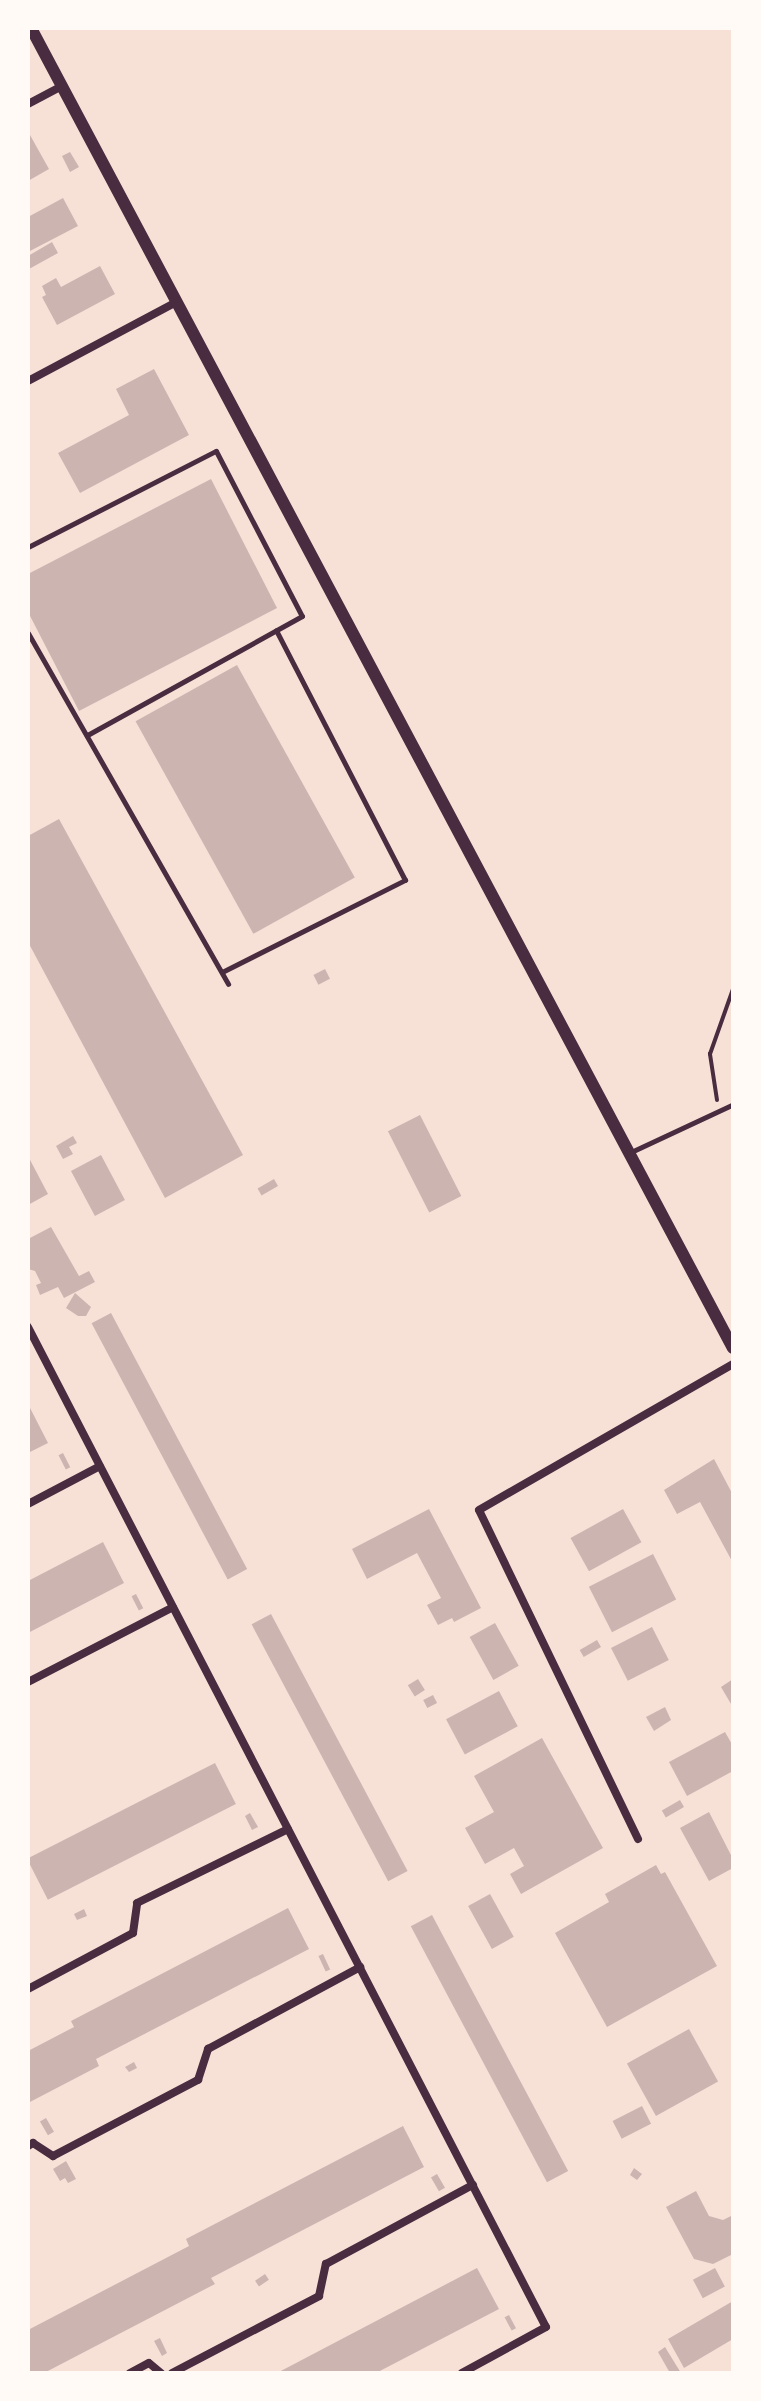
<!DOCTYPE html>
<html>
<head>
<meta charset="utf-8">
<style>
	body { margin:0 }
	#map { position:relative; width:761px; height:2401px; overflow:hidden; background:#f7e1d7; font-family:"PT Sans",sans-serif }
	div>[style] { position:absolute }
	[style*='--x'] { left:calc(var(--x)*1px); top:calc(var(--y)*1px); width:calc(var(--w)*1px); rotate:calc(var(--a)*1deg) }
	.building>* { inset:0; background:#ccb4b1; transform-origin:0 0 }
	.path>* { height:4px; margin:-2px; padding:0 2px; transform-origin:2px; border-radius:2px; background:#4a2c40 }
	.service>* { height:5px; margin:-2.5px; padding:0 2.5px; transform-origin:2.5px; border-radius:2.5px; background:#4a2c40 }
	.minor>* { height:8px; margin:-4px; padding:0 4px; transform-origin:4px; border-radius:4px; background:#4a2c40 }
	.tertiary>* { height:12px; margin:-6px; padding:0 6px; transform-origin:6px; border-radius:6px; background:#4a2c40 }
	span { translate:-50% -50%; white-space:nowrap; text-align:center; line-height:1.15; -webkit-text-stroke:6px #fffaf5; paint-order:stroke }
	.frame { position:absolute; inset:0; border:30px solid #fffaf5; pointer-events:none }
</style>
</head>
<body>
<div id="map">
	<div class="building">
		<div style="clip-path:polygon(30px 135px,49px 169px,28px 181px,28px 136px)"></div>
		<div style="clip-path:polygon(70px 152px,79px 167px,70px 172px,62px 156px)"></div>
		<div style="clip-path:polygon(63px 198px,78px 226px,28px 252px,28px 217px)"></div>
		<div style="clip-path:polygon(52px 242px,58px 253px,29px 269px,28px 256px)"></div>
		<div style="clip-path:polygon(100px 266px,115px 294px,57px 325px,42px 297px,46px 295px,42px 286px,56px 278px,61px 287px)"></div>
		<div style="clip-path:polygon(154px 369px,189px 435px,80px 493px,58px 453px,129px 415px,116px 389px)"></div>
		<div style="clip-path:polygon(211px 479px,277px 608px,79px 711px,28px 612px,28px 574px)"></div>
		<div style="left:237px;top:665px;width:243px;height:116px;rotate:61deg"></div>
		<div style="clip-path:polygon(59px 819px,243px 1155px,165px 1198px,28px 942px,28px 836px)"></div>
		<div style="left:325px;top:969px;width:11px;height:13px;rotate:63deg"></div>
		<div style="left:420px;top:1115px;width:91px;height:36px;rotate:63deg"></div>
		<div style="clip-path:polygon(73px 1136px,77px 1143px,69px 1147px,73px 1154px,63px 1159px,56px 1146px)"></div>
		<div style="left:101px;top:1155px;width:51px;height:34px;rotate:62deg"></div>
		<div style="clip-path:polygon(28px 1156px,48px 1194px,28px 1205px)"></div>
		<div style="left:274px;top:1179px;width:8px;height:19px;rotate:60deg"></div>
		<div style="clip-path:polygon(51px 1227px,79px 1276px,89px 1271px,95px 1282px,64px 1298px,58px 1287px,40px 1295px,36px 1285px,41px 1283px,35px 1271px,28px 1269px,28px 1239px)"></div>
		<div style="clip-path:polygon(75px 1293px,91px 1307px,86px 1316px,78px 1316px,66px 1308px)"></div>
		<div style="left:111px;top:1313px;width:290px;height:22px;rotate:62deg"></div>
		<div style="clip-path:polygon(28px 1404px,48px 1443px,28px 1453px)"></div>
		<div style="left:63px;top:1453px;width:16px;height:5px;rotate:63deg"></div>
		<div style="clip-path:polygon(714px 1459px,733px 1495px,733px 1563px,700px 1502px,677px 1514px,664px 1490px)"></div>
		<div style="clip-path:polygon(429px 1509px,481px 1608px,454px 1622px,452px 1618px,438px 1625px,427px 1605px,441px 1598px,417px 1553px,367px 1579px,352px 1549px)"></div>
		<div style="left:623px;top:1509px;width:38px;height:60px;rotate:61deg"></div>
		<div style="clip-path:polygon(103px 1542px,124px 1583px,28px 1633px,28px 1581px)"></div>
		<div style="left:653px;top:1554px;width:51px;height:72px;rotate:63deg"></div>
		<div style="left:136px;top:1594px;width:16px;height:5px;rotate:63deg"></div>
		<div style="left:271px;top:1614px;width:291px;height:22px;rotate:62deg"></div>
		<div style="left:495px;top:1623px;width:49px;height:29px;rotate:61deg"></div>
		<div style="left:652px;top:1627px;width:37px;height:46px;rotate:63deg"></div>
		<div style="left:597px;top:1640px;width:8px;height:20px;rotate:60deg"></div>
		<div style="left:418px;top:1679px;width:13px;height:12px;rotate:58deg"></div>
		<div style="clip-path:polygon(733px 1679px,733px 1703px,731px 1704px,721px 1687px)"></div>
		<div style="left:499px;top:1691px;width:40px;height:60px;rotate:62deg"></div>
		<div style="left:433px;top:1695px;width:9px;height:11px;rotate:63deg"></div>
		<div style="clip-path:polygon(665px 1707px,671px 1720px,654px 1731px,646px 1717px)"></div>
		<div style="clip-path:polygon(725px 1732px,733px 1746px,733px 1771px,687px 1796px,669px 1762px)"></div>
		<div style="clip-path:polygon(542px 1738px,603px 1848px,521px 1894px,510px 1874px,524px 1866px,514px 1848px,485px 1864px,465px 1828px,494px 1812px,474px 1776px)"></div>
		<div style="left:215px;top:1763px;width:46px;height:211px;rotate:63deg"></div>
		<div style="left:680px;top:1800px;width:8px;height:21px;rotate:60deg"></div>
		<div style="clip-path:polygon(709px 1812px,733px 1859px,733px 1868px,709px 1881px,680px 1828px)"></div>
		<div style="clip-path:polygon(250px 1813px,258px 1827px,252px 1830px,245px 1816px)"></div>
		<div style="clip-path:polygon(656px 1865px,661px 1874px,665px 1872px,717px 1966px,607px 2027px,555px 1933px,609px 1902px,605px 1894px)"></div>
		<div style="left:490px;top:1894px;width:49px;height:25px;rotate:61deg"></div>
		<div style="clip-path:polygon(288px 1908px,309px 1949px,96px 2059px,99px 2066px,28px 2103px,28px 2051px,74px 2027px,71px 2021px)"></div>
		<div style="clip-path:polygon(84px 1909px,87px 1916px,77px 1920px,74px 1914px)"></div>
		<div style="left:432px;top:1915px;width:290px;height:24px;rotate:62deg"></div>
		<div style="left:323px;top:1954px;width:17px;height:5px;rotate:65deg"></div>
		<div style="left:689px;top:2029px;width:60px;height:71px;rotate:61deg"></div>
		<div style="clip-path:polygon(134px 2062px,137px 2068px,129px 2072px,125px 2067px)"></div>
		<div style="left:642px;top:2106px;width:20px;height:33px;rotate:63deg"></div>
		<div style="left:46px;top:2118px;width:16px;height:7px;rotate:60deg"></div>
		<div style="clip-path:polygon(403px 2126px,424px 2167px,211px 2278px,215px 2284px,44px 2373px,28px 2373px,28px 2330px,189px 2246px,186px 2239px)"></div>
		<div style="clip-path:polygon(66px 2161px,76px 2179px,68px 2183px,65px 2178px,60px 2181px,53px 2169px)"></div>
		<div style="clip-path:polygon(634px 2168px,642px 2174px,637px 2180px,630px 2175px)"></div>
		<div style="left:437px;top:2174px;width:16px;height:7px;rotate:60deg"></div>
		<div style="clip-path:polygon(696px 2191px,709px 2216px,723px 2220px,733px 2215px,733px 2254px,713px 2264px,694px 2259px,666px 2207px)"></div>
		<div style="clip-path:polygon(477px 2268px,499px 2309px,376px 2373px,277px 2373px)"></div>
		<div style="left:715px;top:2268px;width:21px;height:25px;rotate:62deg"></div>
		<div style="left:265px;top:2274px;width:7px;height:12px;rotate:56deg"></div>
		<div style="clip-path:polygon(733px 2301px,733px 2339px,684px 2368px,668px 2339px)"></div>
		<div style="left:509px;top:2315px;width:15px;height:5px;rotate:62deg"></div>
		<div style="clip-path:polygon(160px 2338px,167px 2353px,162px 2356px,154px 2341px)"></div>
		<div style="clip-path:polygon(665px 2347px,681px 2373px,670px 2373px,658px 2352px)"></div>
	</div>
	<div class="path">
		<div style="--x:717;--y:1100;--w:47;--a:-98.7"></div>
		<div style="--x:710;--y:1054;--w:69;--a:-70.5"></div>
	</div>
	<div class="service">
		<div style="--x:28;--y:547;--w:211;--a:-27.1"></div>
		<div style="--x:216;--y:451;--w:186;--a:62.5"></div>
		<div style="--x:302;--y:616;--w:246;--a:151"></div>
		<div style="--x:28;--y:633;--w:404;--a:60.3"></div>
		<div style="--x:222;--y:972;--w:205;--a:-26.7"></div>
		<div style="--x:405;--y:880;--w:281;--a:-117.3"></div>
		<div style="--x:631;--y:1152;--w:111;--a:-25"></div>
	</div>
	<div class="minor">
		<div style="--x:28;--y:104;--w:38;--a:-28"></div>
		<div style="--x:28;--y:381;--w:166;--a:-28"></div>
		<div style="--x:28;--y:1327;--w:1126;--a:62.62"></div>
		<div style="--x:546;--y:2327;--w:96;--a:151.3"></div>
		<div style="--x:28;--y:1504;--w:81;--a:-27.8"></div>
		<div style="--x:28;--y:1682;--w:163;--a:-27.3"></div>
		<div style="--x:638;--y:1839;--w:365;--a:-115.8"></div>
		<div style="--x:479;--y:1510;--w:293;--a:-29.9"></div>
		<div style="--x:28;--y:1989;--w:119;--a:-28.1"></div>
		<div style="--x:133;--y:1933;--w:30;--a:-82"></div>
		<div style="--x:137;--y:1903;--w:168;--a:-26.1"></div>
		<div style="--x:28;--y:2146;--w:6;--a:-31"></div>
		<div style="--x:33;--y:2143;--w:24;--a:33"></div>
		<div style="--x:53;--y:2156;--w:164;--a:-27.7"></div>
		<div style="--x:198;--y:2080;--w:33;--a:-72"></div>
		<div style="--x:208;--y:2049;--w:173;--a:-28.3"></div>
		<div style="--x:130;--y:2373;--w:21;--a:-28"></div>
		<div style="--x:149;--y:2363;--w:16;--a:40"></div>
		<div style="--x:172;--y:2373;--w:166;--a:-27.6"></div>
		<div style="--x:319;--y:2296;--w:33;--a:-78"></div>
		<div style="--x:326;--y:2264;--w:167;--a:-28.3"></div>
	</div>
	<div class="tertiary">
		<div style="--x:31;--y:28;--w:1495;--a:62"></div>
	</div>
	<div class="frame"></div>
</div>
</body>
</html>
